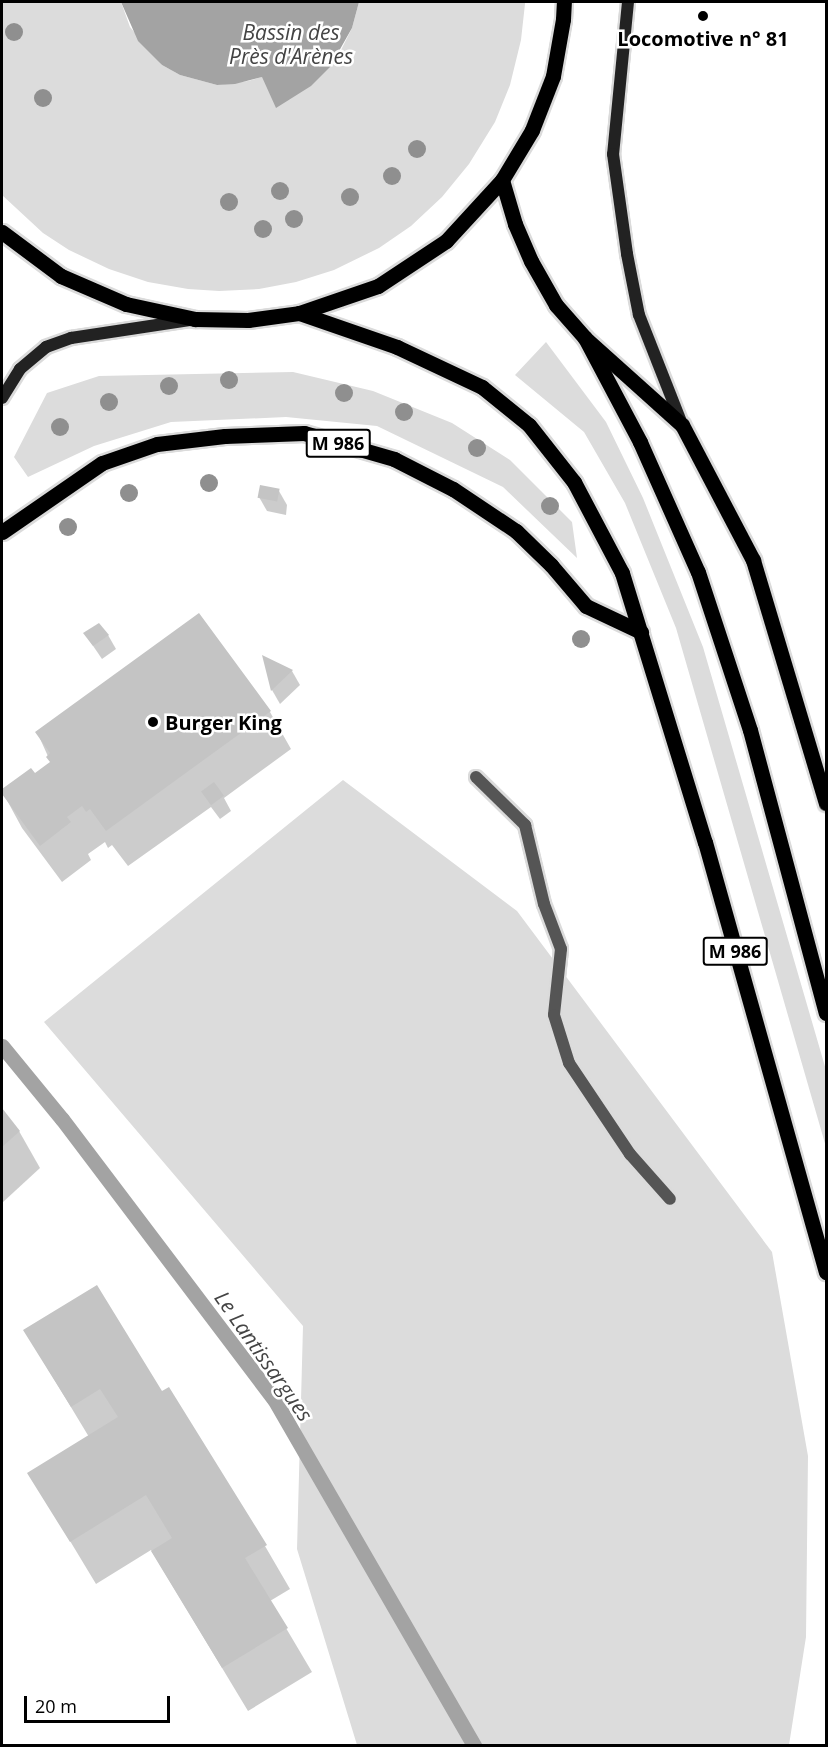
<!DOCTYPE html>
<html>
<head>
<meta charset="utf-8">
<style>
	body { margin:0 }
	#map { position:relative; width:828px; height:1747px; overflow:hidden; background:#fff; font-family:"Open Sans",sans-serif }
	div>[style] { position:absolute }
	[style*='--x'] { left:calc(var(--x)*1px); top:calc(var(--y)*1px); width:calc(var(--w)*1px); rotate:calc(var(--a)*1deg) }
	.green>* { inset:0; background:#dcdcdc }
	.water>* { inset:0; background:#a3a3a3 }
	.shadow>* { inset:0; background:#0003 }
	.stream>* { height:15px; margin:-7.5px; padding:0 7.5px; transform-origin:7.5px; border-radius:7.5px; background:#a3a3a3 }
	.building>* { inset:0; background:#c4c4c4; transform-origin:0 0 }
	.roads { filter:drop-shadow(2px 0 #dbdbdb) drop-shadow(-2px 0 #dbdbdb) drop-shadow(0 2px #dbdbdb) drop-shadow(0 -2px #dbdbdb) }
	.service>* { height:12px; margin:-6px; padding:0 6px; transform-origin:6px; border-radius:6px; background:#555 }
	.secondary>* { height:12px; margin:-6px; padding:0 6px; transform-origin:6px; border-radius:6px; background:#222 }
	.primary>* { height:15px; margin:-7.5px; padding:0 7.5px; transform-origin:7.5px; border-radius:7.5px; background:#000 }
	.trees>* { width:18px; height:18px; margin:-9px; border-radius:50%; background:#8f8f8f }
	.dots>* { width:16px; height:16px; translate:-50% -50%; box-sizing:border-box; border:3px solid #fff; border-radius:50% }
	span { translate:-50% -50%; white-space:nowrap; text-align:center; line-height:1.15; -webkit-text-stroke:5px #fff; paint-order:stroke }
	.shield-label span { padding:2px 4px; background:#fff; border:2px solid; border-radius:4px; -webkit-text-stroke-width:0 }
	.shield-label { font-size:18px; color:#000; font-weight:700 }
	.poi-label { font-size:20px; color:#000; font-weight:700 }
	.left { translate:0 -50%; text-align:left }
	.water-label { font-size:21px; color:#444; font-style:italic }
	.frame { position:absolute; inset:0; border:3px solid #000; pointer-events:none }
	.scale { position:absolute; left:24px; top:1696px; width:146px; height:27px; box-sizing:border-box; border:3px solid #000; border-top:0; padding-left:8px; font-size:18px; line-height:21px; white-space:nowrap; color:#000; -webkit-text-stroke:4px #fff; paint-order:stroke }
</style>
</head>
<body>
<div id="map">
	<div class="green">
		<div style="clip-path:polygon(2px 2px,121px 2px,130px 27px,162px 65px,180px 75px,217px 85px,248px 81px,339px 54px,352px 28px,359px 2px,525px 2px,525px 4px,521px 40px,510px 85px,495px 122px,469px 164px,442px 197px,411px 226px,379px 248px,334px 270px,296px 282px,259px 289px,219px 291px,188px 289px,148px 282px,109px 269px,69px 250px,43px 233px,2px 195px)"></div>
		<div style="clip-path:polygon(546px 342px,606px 422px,643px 498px,703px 647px,826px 1070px,826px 1147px,676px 628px,625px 503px,584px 432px,515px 375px)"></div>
		<div style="clip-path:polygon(293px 372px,373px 391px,452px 423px,510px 460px,572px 522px,577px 558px,503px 487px,377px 426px,286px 417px,171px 422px,94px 446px,28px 477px,14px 457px,47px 393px,99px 376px)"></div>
		<div style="clip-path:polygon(343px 780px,517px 911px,772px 1252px,808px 1456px,806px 1637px,789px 1745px,357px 1745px,297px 1549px,303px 1326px,44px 1022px)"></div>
	</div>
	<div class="water">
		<div style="clip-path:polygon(121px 2px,359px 2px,352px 28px,330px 67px,311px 86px,276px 108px,262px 77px,235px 84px,217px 85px,180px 75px,162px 65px,138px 41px)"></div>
	</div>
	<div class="shadow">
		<div style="clip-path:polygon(279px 491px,287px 505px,286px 515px,267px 511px,259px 497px)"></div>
		<div style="clip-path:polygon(199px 615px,270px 712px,291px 749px,224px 798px,231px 811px,220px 819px,211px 807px,128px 866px,112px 845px,108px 848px,105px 842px,88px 854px,91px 860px,62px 882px,22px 828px,2px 791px,31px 770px,35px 775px,51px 763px,37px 732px)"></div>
		<div style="clip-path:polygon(85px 634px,108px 635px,116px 649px,102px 659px)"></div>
		<div style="clip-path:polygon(264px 658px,292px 671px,300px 685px,280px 704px,272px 690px)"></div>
		<div style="clip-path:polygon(2px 1110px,19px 1131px,40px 1168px,2px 1203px)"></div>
		<div style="clip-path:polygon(25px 1331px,162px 1394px,265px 1546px,290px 1589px,270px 1601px,312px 1672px,248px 1711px,151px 1550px,96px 1584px,29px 1473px,89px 1437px)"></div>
	</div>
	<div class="stream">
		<div style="--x:2;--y:1046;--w:94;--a:50.6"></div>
		<div style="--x:62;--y:1119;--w:351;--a:52.9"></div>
		<div style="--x:274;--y:1399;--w:401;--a:60"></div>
	</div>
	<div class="building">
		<div style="left:260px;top:485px;width:20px;height:13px;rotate:11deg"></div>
		<div style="clip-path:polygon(199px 613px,271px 711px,106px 831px,90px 809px,86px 812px,82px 806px,67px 817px,71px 822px,40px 846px,2px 794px,2px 789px,31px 768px,35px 773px,50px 762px,46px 757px,50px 753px,35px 732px)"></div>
		<div style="clip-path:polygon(99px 623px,109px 635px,93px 646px,83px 633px)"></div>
		<div style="clip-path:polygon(262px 655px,293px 670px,271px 691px)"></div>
		<div style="left:214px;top:782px;width:17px;height:16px;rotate:54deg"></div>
		<div style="clip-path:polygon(2px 1108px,20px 1131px,2px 1147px)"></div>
		<div style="clip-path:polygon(97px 1285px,162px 1391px,169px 1387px,267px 1545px,245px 1558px,288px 1628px,222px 1668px,151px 1551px,172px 1538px,146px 1495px,70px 1542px,27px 1473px,118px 1417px,100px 1389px,71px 1407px,23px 1330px)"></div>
	</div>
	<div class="roads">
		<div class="service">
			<div style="--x:476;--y:777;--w:69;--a:44.4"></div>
			<div style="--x:525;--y:825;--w:81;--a:76.5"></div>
			<div style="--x:544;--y:904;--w:48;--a:69.3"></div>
			<div style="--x:561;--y:949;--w:66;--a:96.1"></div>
			<div style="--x:554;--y:1015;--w:50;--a:72.6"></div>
			<div style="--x:569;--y:1063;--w:110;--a:56.2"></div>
			<div style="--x:630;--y:1154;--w:60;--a:48.4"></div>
		</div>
		<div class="secondary">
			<div style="--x:628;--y:2;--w:153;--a:95.6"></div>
			<div style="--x:613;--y:154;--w:101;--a:82"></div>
			<div style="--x:627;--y:254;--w:62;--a:78.9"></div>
			<div style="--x:639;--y:315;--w:117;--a:68.5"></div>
			<div style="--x:2;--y:398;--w:34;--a:-58"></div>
			<div style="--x:20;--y:369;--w:34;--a:-40"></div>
			<div style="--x:46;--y:347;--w:27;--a:-20"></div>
			<div style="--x:71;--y:338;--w:120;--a:-8.6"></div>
		</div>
		<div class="primary">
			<div style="--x:502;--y:180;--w:46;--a:73.5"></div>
			<div style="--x:515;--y:224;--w:40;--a:66.6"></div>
			<div style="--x:531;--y:261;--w:51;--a:60.4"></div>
			<div style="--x:556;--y:305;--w:44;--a:48.7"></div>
			<div style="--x:585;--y:338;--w:130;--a:41.9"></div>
			<div style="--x:682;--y:425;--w:153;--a:62.3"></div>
			<div style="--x:753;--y:560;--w:254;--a:73.3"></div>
			<div style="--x:2;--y:232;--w:74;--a:36.7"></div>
			<div style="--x:61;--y:276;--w:71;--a:23.3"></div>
			<div style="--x:126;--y:304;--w:71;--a:12.3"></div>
			<div style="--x:195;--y:319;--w:53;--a:1.1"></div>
			<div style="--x:248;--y:320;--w:51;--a:-7.8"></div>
			<div style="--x:299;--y:313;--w:83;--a:-18.9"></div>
			<div style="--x:378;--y:286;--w:82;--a:-33.5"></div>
			<div style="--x:446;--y:241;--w:83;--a:-47.4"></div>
			<div style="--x:502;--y:180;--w:58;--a:-59"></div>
			<div style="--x:532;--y:130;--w:58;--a:-68.7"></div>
			<div style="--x:553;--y:76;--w:58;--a:-80"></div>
			<div style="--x:563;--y:19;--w:17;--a:-87"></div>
			<div style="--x:299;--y:313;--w:104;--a:19.1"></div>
			<div style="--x:397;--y:347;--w:94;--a:25.2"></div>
			<div style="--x:482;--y:387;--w:60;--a:39"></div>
			<div style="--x:529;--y:425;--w:73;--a:51.7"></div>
			<div style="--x:574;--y:482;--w:103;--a:62.2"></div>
			<div style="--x:622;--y:573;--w:282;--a:72.9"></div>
			<div style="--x:705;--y:842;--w:447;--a:74.3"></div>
			<div style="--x:585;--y:338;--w:118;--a:62.1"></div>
			<div style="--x:640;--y:442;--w:142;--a:66"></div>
			<div style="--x:698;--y:572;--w:166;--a:71.8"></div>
			<div style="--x:750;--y:730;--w:293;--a:75"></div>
			<div style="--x:2;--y:532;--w:121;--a:-34.6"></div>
			<div style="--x:102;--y:463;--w:58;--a:-19.1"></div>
			<div style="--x:157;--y:444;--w:68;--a:-6.7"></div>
			<div style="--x:225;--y:436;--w:79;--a:-2.2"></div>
			<div style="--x:304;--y:433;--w:94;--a:16.1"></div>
			<div style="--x:394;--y:459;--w:66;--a:27"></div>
			<div style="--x:453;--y:489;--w:76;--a:33.7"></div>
			<div style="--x:516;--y:531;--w:49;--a:44.2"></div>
			<div style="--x:551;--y:565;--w:54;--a:49.5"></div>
			<div style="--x:586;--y:606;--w:61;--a:25.3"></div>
		</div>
	</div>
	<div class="trees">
		<div style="left:14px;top:32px"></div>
		<div style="left:43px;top:98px"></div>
		<div style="left:417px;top:149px"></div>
		<div style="left:392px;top:176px"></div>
		<div style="left:280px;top:191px"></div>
		<div style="left:350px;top:197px"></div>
		<div style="left:229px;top:202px"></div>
		<div style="left:294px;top:219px"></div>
		<div style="left:263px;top:229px"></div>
		<div style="left:229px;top:380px"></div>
		<div style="left:169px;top:386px"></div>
		<div style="left:344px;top:393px"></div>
		<div style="left:109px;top:402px"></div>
		<div style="left:404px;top:412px"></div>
		<div style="left:60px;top:427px"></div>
		<div style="left:477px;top:448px"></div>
		<div style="left:209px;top:483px"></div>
		<div style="left:129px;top:493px"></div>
		<div style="left:550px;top:506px"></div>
		<div style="left:68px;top:527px"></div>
		<div style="left:581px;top:639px"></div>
	</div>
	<div class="dots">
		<div style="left:703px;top:16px;background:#000"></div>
		<div style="left:153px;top:722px;background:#000"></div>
	</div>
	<div class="shield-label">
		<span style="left:338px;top:443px">M 986</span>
		<span style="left:735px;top:951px">M 986</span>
	</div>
	<div class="poi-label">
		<span style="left:703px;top:38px">Locomotive n° 81</span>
		<span class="left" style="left:165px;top:722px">Burger King</span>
	</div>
	<div class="water-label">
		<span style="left:291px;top:44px">Bassin des<br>Près d'Arènes</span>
		<span style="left:264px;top:1356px;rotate:55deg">Le Lantissargues</span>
	</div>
	<div class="frame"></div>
	<div class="scale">20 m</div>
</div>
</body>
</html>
